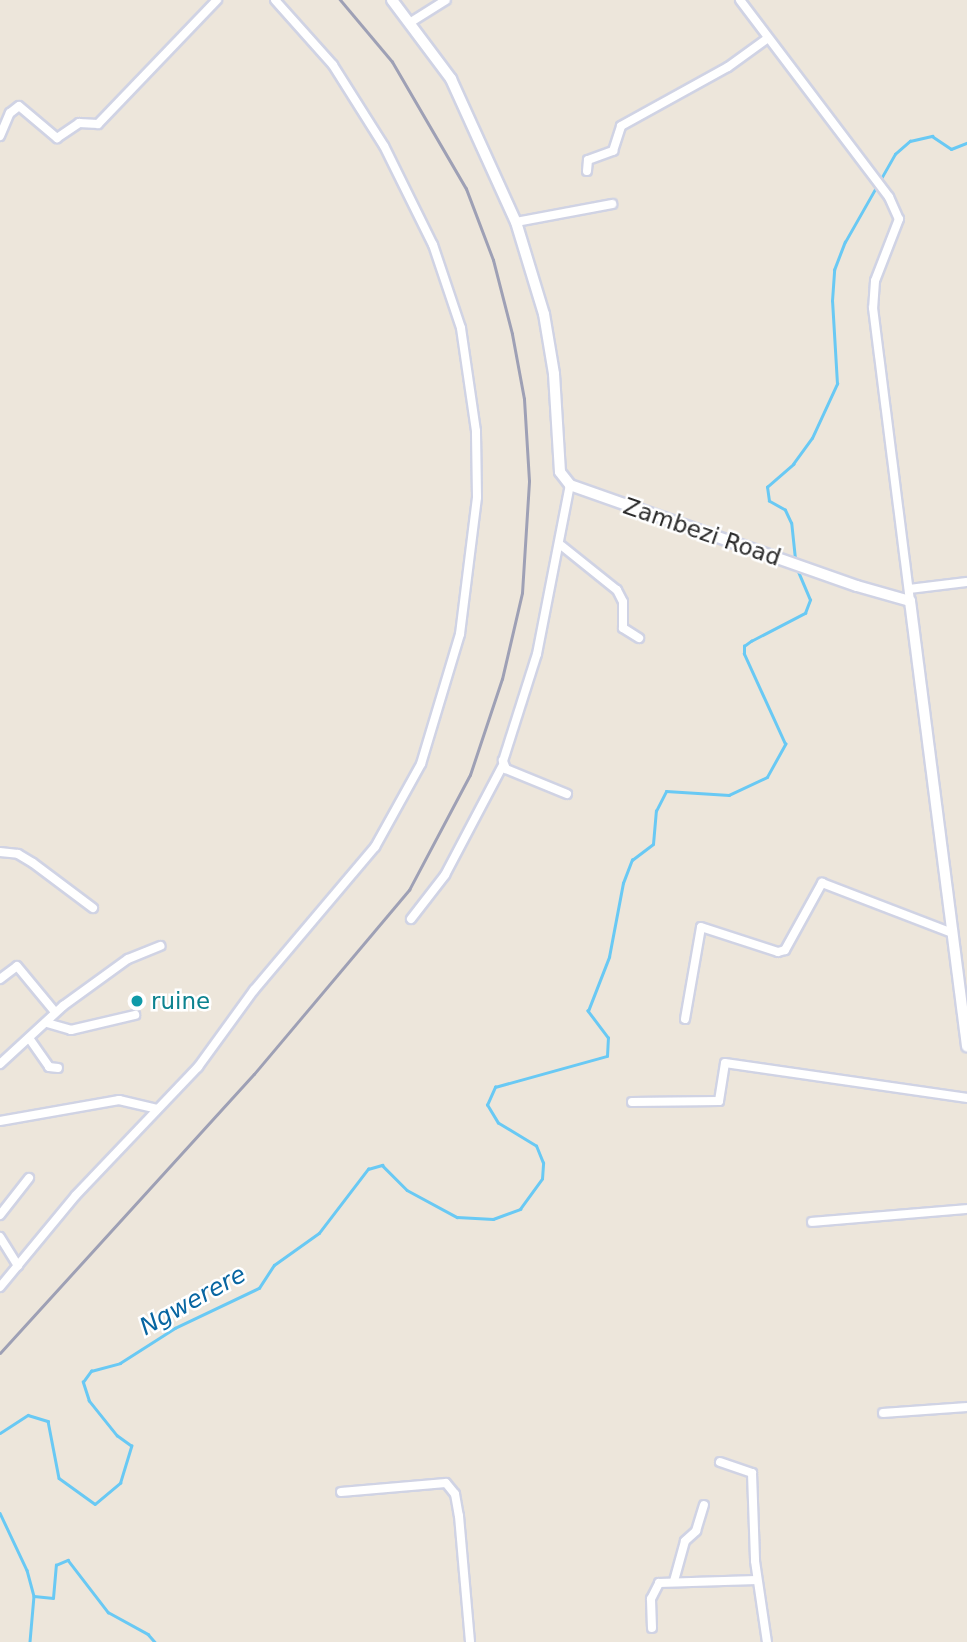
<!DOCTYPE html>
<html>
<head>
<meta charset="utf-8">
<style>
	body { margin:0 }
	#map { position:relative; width:967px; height:1642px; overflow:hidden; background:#ede6db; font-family:"DejaVu Sans",sans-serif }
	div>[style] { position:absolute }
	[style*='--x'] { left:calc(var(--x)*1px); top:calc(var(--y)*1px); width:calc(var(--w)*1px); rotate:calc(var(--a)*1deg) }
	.stream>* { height:2.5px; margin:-1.25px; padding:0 1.25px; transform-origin:1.25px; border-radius:1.25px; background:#69c9f4 }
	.roads { filter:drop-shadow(2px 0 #d0d3e4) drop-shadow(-2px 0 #d0d3e4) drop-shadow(0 2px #d0d3e4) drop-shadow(0 -2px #d0d3e4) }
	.street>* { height:8px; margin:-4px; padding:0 4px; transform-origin:4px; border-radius:4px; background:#fff }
	.secondary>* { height:10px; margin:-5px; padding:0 5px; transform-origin:5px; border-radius:5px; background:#fff }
	.rail>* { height:2.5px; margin:-1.25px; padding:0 1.25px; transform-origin:1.25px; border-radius:1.25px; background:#9ea0b5 }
	.dots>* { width:19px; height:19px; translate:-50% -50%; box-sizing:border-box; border:4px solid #fff; border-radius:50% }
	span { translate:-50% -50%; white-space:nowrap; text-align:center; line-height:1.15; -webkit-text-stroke:5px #fff; paint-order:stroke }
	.street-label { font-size:23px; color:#2a2a2a }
	.culture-label { font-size:23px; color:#0d838f }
	.left { translate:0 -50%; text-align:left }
	.water-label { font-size:24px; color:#0765a1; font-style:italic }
</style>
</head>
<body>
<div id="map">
	<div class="stream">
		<div style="--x:795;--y:559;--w:36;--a:-96"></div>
		<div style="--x:791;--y:523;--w:14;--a:-115"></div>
		<div style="--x:785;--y:510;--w:18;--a:-151"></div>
		<div style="--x:769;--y:501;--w:14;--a:-98"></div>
		<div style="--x:767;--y:487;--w:35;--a:-41"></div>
		<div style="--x:793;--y:464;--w:32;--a:-54"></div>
		<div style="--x:812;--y:438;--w:60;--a:-65.2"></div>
		<div style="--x:837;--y:384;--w:83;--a:-93.4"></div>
		<div style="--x:832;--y:301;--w:31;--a:-86"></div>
		<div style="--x:834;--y:270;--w:30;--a:-69"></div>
		<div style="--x:845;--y:242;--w:101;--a:-60.4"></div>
		<div style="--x:895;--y:154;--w:20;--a:-41"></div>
		<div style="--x:910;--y:141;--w:23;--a:-13"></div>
		<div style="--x:932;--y:136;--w:23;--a:34"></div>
		<div style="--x:951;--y:149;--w:17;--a:-21"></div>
		<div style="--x:0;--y:1433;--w:33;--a:-33"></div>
		<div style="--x:28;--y:1415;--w:21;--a:17"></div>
		<div style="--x:48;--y:1421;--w:58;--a:79.1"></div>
		<div style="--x:59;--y:1478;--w:44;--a:35.8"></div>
		<div style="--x:95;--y:1504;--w:33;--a:-40"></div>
		<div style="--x:120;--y:1483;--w:39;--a:-73"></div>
		<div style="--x:131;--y:1446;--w:17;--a:-144"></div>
		<div style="--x:117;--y:1436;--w:45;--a:-128.7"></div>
		<div style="--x:89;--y:1401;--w:20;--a:-108"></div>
		<div style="--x:83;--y:1382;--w:14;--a:-54"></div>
		<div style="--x:91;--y:1371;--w:30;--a:-15"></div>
		<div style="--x:120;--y:1363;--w:65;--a:-32.5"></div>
		<div style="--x:175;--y:1328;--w:93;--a:-25.5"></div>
		<div style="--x:259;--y:1288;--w:27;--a:-57"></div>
		<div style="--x:274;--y:1265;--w:55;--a:-35.4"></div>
		<div style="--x:319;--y:1233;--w:81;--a:-52.6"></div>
		<div style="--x:368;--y:1169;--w:15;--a:-16"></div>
		<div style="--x:382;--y:1165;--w:35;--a:45"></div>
		<div style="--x:407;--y:1190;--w:57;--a:28.4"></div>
		<div style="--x:457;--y:1217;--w:36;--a:3"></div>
		<div style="--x:493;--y:1219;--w:29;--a:-20"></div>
		<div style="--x:520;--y:1209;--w:37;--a:-54"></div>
		<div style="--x:542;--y:1179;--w:16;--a:-86"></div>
		<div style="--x:543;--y:1163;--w:18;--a:-112"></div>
		<div style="--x:536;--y:1146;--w:44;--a:-148.8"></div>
		<div style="--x:498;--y:1123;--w:21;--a:-121"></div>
		<div style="--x:487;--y:1105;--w:20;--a:-66"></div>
		<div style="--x:495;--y:1087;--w:116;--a:-15.5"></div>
		<div style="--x:607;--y:1056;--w:18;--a:-87"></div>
		<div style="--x:608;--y:1038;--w:34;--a:-127"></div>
		<div style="--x:588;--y:1011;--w:58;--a:-68.7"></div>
		<div style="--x:609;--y:957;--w:75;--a:-79.3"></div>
		<div style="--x:623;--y:883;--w:25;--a:-69"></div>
		<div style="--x:632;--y:860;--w:26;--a:-37"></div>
		<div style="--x:653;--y:844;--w:33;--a:-85"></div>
		<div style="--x:656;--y:811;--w:22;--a:-63"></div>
		<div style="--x:666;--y:791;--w:63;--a:3.6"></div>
		<div style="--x:729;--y:795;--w:42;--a:-25.3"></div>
		<div style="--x:767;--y:777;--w:38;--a:-61"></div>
		<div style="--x:785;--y:744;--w:99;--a:-114.5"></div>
		<div style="--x:744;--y:654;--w:8;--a:-90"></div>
		<div style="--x:744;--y:646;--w:9;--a:-36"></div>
		<div style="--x:751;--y:641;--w:61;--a:-27.4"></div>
		<div style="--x:805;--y:613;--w:14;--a:-69"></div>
		<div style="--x:810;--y:600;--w:34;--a:-113"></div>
		<div style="--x:0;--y:1513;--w:63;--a:64.7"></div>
		<div style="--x:27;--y:1570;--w:27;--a:75"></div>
		<div style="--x:34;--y:1596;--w:46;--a:95"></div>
		<div style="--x:34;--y:1596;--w:19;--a:6"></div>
		<div style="--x:53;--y:1598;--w:33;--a:-85"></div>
		<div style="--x:56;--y:1565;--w:13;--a:-23"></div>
		<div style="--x:68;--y:1560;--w:66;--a:52.4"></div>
		<div style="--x:108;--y:1612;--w:46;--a:28.8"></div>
		<div style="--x:148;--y:1634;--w:11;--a:49"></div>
	</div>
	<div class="roads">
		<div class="street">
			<div style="--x:740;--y:0;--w:247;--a:52.9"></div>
			<div style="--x:889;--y:197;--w:24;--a:66"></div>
			<div style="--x:899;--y:219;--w:66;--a:111.2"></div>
			<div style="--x:875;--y:281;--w:27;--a:94"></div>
			<div style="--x:873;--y:308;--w:295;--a:82.8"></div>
			<div style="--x:411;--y:22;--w:41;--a:-32.2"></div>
			<div style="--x:0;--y:136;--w:25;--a:-67"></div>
			<div style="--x:10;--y:113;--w:11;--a:-38"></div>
			<div style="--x:19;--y:106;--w:50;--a:40.1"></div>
			<div style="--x:57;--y:138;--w:27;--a:-34"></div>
			<div style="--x:79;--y:123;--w:19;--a:3"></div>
			<div style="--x:98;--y:124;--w:172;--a:-46.2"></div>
			<div style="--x:587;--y:171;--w:11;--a:-85"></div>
			<div style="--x:588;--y:160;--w:27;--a:-20"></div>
			<div style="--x:613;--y:151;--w:26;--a:-72"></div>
			<div style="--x:621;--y:126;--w:122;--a:-28.9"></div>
			<div style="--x:728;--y:67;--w:49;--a:-35.9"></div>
			<div style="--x:516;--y:222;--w:98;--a:-10.6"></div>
			<div style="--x:562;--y:546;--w:70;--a:38.7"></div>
			<div style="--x:617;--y:590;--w:13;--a:63"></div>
			<div style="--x:623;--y:602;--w:26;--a:90"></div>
			<div style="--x:623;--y:628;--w:19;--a:32"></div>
			<div style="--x:909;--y:589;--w:58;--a:-6.9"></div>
			<div style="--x:567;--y:794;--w:66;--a:-157.7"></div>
			<div style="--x:506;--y:769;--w:9;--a:-111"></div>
			<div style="--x:503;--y:761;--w:112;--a:-72.4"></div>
			<div style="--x:537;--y:654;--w:172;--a:-79"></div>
			<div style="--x:0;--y:852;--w:18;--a:6"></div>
			<div style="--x:18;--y:854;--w:17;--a:31"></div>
			<div style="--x:33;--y:863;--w:75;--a:36.9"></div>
			<div style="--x:411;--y:919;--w:56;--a:-52.3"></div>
			<div style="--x:445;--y:875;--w:124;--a:-62.2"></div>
			<div style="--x:0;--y:979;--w:21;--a:-37"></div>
			<div style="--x:17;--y:966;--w:60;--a:50.4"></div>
			<div style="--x:685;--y:1019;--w:93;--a:-80.1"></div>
			<div style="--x:701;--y:927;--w:81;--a:18"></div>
			<div style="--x:778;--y:952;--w:7;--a:-16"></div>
			<div style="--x:785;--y:950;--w:77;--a:-61.1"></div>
			<div style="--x:822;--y:883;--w:139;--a:21"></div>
			<div style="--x:47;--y:1023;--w:25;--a:16"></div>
			<div style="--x:71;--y:1030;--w:66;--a:-13.2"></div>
			<div style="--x:29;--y:1038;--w:35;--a:55"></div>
			<div style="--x:49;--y:1067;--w:9;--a:6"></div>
			<div style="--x:0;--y:1064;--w:86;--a:-42.6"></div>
			<div style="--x:63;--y:1006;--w:80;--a:-35.9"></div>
			<div style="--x:128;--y:959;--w:35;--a:-22"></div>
			<div style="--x:632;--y:1102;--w:87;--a:-0.7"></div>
			<div style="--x:719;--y:1101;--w:38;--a:-81"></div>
			<div style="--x:725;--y:1063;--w:245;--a:8.2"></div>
			<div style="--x:0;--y:1121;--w:121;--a:-10"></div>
			<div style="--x:119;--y:1100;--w:39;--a:13"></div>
			<div style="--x:0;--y:1215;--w:47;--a:-51.9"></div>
			<div style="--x:812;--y:1222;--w:156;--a:-4.8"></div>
			<div style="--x:0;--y:1237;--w:34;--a:58"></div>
			<div style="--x:0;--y:1287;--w:119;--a:-50.4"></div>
			<div style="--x:76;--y:1195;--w:177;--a:-46.4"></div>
			<div style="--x:198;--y:1067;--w:95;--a:-54"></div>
			<div style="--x:254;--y:990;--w:187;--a:-49.8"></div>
			<div style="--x:375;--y:847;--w:95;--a:-61"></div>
			<div style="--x:421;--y:764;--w:136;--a:-73.3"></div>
			<div style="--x:460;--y:634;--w:138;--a:-82.9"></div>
			<div style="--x:477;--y:497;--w:66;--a:-90.9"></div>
			<div style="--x:476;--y:431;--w:104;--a:-98.3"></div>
			<div style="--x:461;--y:328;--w:88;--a:-108.6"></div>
			<div style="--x:433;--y:245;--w:110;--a:-116.3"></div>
			<div style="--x:384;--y:146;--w:96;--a:-122.2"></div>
			<div style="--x:333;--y:65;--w:87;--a:-131.7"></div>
			<div style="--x:883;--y:1413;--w:84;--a:-4.1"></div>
			<div style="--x:720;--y:1462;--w:34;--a:19"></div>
			<div style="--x:752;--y:1473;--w:88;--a:88"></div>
			<div style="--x:755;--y:1561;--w:82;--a:81.6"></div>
			<div style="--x:341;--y:1492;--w:105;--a:-4.9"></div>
			<div style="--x:446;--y:1483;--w:14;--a:51"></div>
			<div style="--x:455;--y:1494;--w:22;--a:80"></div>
			<div style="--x:459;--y:1516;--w:126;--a:85"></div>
			<div style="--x:674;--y:1581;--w:41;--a:-74.6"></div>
			<div style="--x:685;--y:1541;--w:15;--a:-42"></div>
			<div style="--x:696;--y:1531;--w:27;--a:-73"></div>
			<div style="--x:652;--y:1628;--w:29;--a:-92"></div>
			<div style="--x:651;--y:1599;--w:18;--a:-63"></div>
			<div style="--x:659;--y:1583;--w:98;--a:-1.8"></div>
		</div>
		<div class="secondary">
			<div style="--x:392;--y:0;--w:99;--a:53.2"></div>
			<div style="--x:451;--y:79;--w:157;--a:65.6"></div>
			<div style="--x:516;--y:222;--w:96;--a:73.1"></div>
			<div style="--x:544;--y:314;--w:61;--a:80.5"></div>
			<div style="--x:554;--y:374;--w:98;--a:86.5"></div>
			<div style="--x:560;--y:472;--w:16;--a:52"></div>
			<div style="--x:570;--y:485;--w:304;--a:19.4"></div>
			<div style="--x:857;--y:586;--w:55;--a:15.8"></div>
			<div style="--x:910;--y:601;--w:449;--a:82.7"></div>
		</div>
	</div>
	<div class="rail">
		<div style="--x:0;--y:1353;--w:377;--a:-47.7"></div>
		<div style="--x:254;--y:1074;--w:241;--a:-49.9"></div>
		<div style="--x:409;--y:890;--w:130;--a:-62.1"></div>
		<div style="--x:470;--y:775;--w:101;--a:-71.6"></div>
		<div style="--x:502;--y:679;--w:88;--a:-76.9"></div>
		<div style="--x:522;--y:593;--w:112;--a:-86.4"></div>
		<div style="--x:529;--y:481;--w:82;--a:-93.5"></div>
		<div style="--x:524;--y:399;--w:66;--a:-100.5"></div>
		<div style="--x:512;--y:334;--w:76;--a:-104.4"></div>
		<div style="--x:493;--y:260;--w:76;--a:-110.8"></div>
		<div style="--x:466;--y:189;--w:147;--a:-120.2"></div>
		<div style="--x:392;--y:62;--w:81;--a:-130"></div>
	</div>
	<div class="dots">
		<div style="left:137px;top:1001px;background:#0f9aa8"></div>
	</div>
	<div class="street-label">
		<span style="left:702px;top:532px;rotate:19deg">Zambezi Road</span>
	</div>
	<div class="culture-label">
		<span class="left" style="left:151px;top:1001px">ruine</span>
	</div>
	<div class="water-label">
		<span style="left:193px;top:1301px;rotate:-29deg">Ngwerere</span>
	</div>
</div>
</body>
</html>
